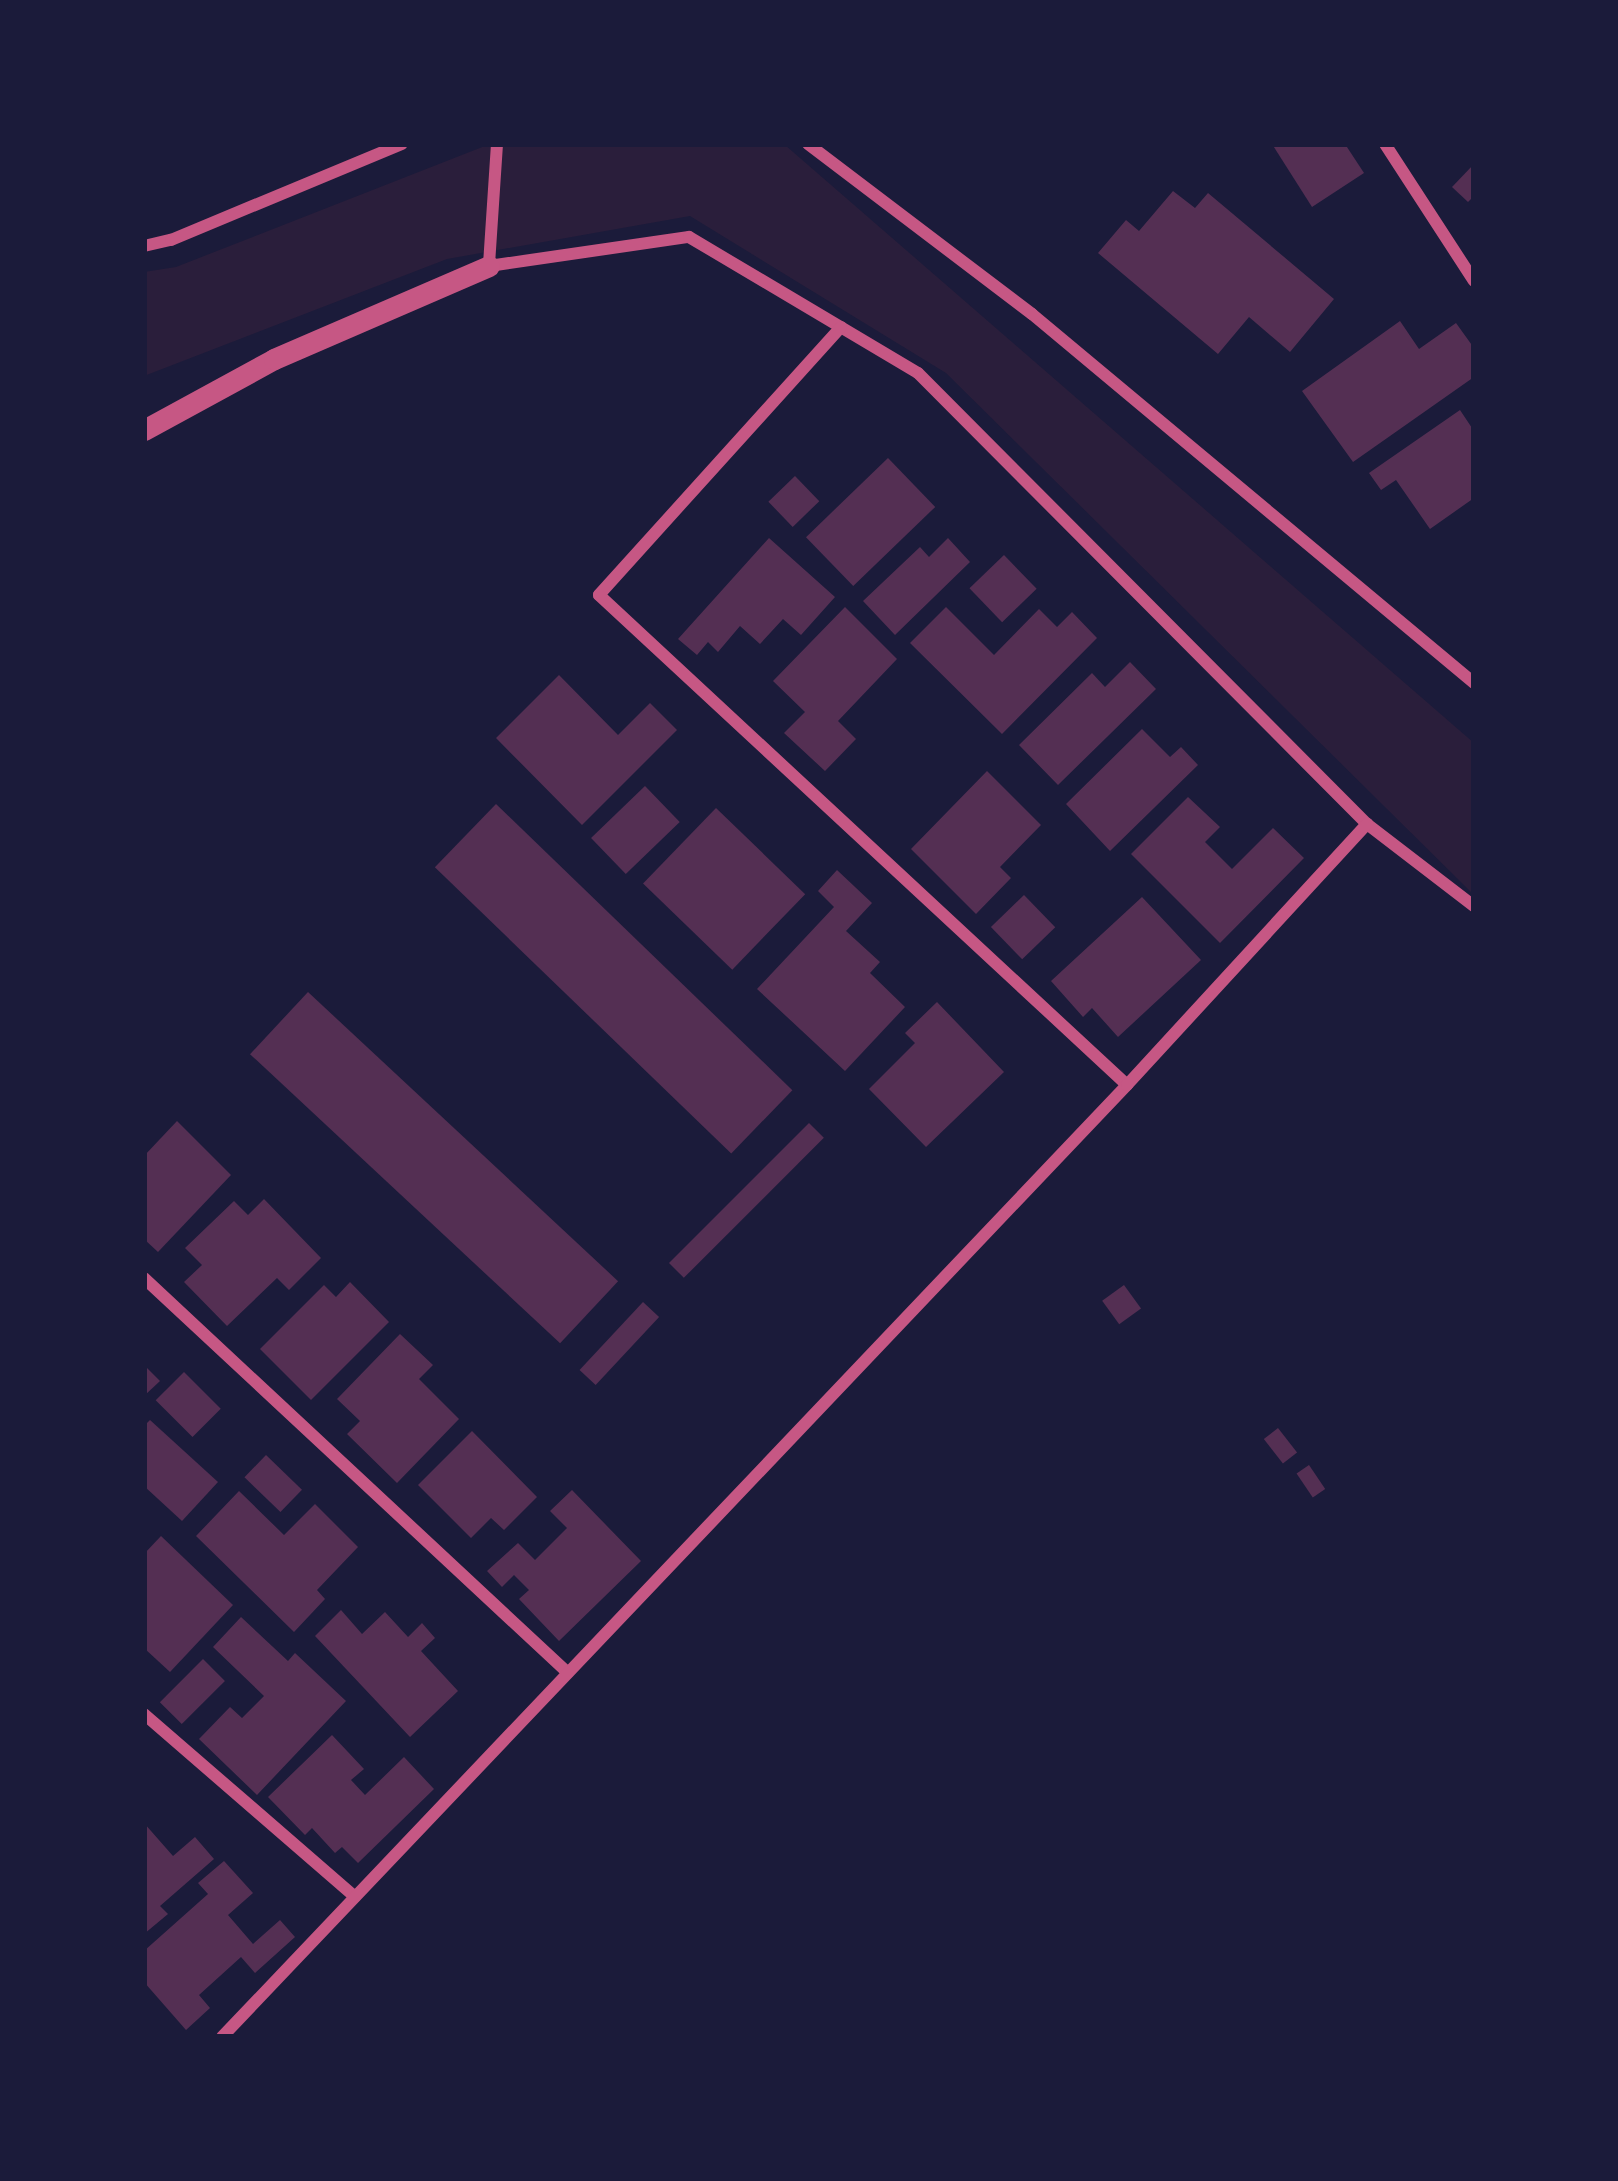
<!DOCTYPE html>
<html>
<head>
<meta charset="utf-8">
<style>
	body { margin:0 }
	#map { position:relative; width:1618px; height:2181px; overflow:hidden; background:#1b1b3a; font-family:Karla,sans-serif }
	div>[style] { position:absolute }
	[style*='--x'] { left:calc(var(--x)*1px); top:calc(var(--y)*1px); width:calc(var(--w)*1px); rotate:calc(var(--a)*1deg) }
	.green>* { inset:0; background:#2a1e3b }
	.building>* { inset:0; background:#542f53; transform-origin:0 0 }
	.minor>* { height:12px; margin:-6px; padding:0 6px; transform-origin:6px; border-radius:6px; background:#c65784 }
	.tertiary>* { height:21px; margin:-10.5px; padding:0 10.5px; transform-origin:10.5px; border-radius:10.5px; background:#c65784 }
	span { translate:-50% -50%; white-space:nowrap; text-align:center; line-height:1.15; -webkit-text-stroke:10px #1b1b3a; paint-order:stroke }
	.frame { position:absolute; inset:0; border:147px solid #1b1b3a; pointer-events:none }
</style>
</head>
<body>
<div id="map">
	<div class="green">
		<div style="clip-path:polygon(490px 144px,785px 145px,1474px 743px,1474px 895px,946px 373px,690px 216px,447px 259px,144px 376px,144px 272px,176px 267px)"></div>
	</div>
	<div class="building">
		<div style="clip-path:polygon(1272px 144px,1345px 144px,1364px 173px,1312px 207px)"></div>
		<div style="clip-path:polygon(1474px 164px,1474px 196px,1468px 202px,1452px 187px)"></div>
		<div style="clip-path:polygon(1173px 191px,1195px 208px,1208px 193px,1334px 299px,1290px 352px,1249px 317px,1218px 354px,1098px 253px,1126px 220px,1139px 231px)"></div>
		<div style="clip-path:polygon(1400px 321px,1419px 349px,1456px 323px,1474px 348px,1474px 377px,1353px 462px,1302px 391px)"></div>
		<div style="clip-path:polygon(1460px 410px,1474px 431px,1474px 498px,1430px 529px,1396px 480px,1381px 490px,1369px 473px)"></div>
		<div style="left:888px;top:458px;width:68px;height:114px;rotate:46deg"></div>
		<div style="left:795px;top:476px;width:35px;height:37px;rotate:46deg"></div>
		<div style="clip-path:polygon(769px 538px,835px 597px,801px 635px,783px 619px,760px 644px,740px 626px,718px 652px,708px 642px,697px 655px,678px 639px)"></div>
		<div style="clip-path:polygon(948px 538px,970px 562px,895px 635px,863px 601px,920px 547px,929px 557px)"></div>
		<div style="left:1004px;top:555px;width:47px;height:48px;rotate:46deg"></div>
		<div style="clip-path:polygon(845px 607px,897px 659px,838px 721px,856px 739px,825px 771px,784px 733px,805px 712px,773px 681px)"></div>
		<div style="clip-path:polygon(946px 607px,994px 655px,1039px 609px,1057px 627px,1072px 612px,1097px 638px,1002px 734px,910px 643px)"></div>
		<div style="clip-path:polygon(1130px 662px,1156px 689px,1058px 785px,1019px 745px,1092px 673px,1105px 687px)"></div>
		<div style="clip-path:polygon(559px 675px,618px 735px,650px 703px,677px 730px,582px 825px,496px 738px)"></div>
		<div style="clip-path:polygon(1142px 729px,1170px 757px,1181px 747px,1198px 765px,1110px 851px,1066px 804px)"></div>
		<div style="clip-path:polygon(987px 771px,1041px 825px,1000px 867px,1011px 878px,976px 914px,911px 849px)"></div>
		<div style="left:645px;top:786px;width:50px;height:75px;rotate:46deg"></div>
		<div style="clip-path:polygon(1188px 797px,1220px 827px,1205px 842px,1232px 869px,1273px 828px,1304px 858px,1220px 943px,1131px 854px)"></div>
		<div style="left:496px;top:804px;width:412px;height:88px;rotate:44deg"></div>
		<div style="left:716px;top:808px;width:124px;height:105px;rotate:44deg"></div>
		<div style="clip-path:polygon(837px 870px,872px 903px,846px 931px,880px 962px,870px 973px,905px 1007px,845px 1071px,757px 989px,834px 907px,818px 891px)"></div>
		<div style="left:1024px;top:895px;width:45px;height:46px;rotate:46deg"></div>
		<div style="clip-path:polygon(1142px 897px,1201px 960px,1118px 1037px,1092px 1008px,1083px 1017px,1051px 981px)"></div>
		<div style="left:308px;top:992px;width:424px;height:85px;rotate:43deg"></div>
		<div style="clip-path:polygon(937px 1002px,1004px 1072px,926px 1147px,869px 1089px,915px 1043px,905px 1033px)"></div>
		<div style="clip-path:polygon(177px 1121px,231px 1175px,158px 1252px,144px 1239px,144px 1156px)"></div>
		<div style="left:809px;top:1123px;width:21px;height:198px;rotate:45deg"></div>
		<div style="clip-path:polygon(264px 1199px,321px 1258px,289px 1290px,277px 1278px,227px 1326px,184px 1282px,202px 1265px,185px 1248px,234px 1201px,248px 1215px)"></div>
		<div style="clip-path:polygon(350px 1282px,389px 1322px,311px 1400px,260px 1349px,324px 1285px,336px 1297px)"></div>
		<div style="left:1124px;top:1285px;width:29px;height:27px;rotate:54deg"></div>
		<div style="left:643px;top:1302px;width:22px;height:93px;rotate:43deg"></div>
		<div style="clip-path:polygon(400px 1334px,433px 1365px,419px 1379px,459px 1419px,397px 1483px,347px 1434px,360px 1421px,337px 1399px)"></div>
		<div style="clip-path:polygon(144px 1365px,160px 1381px,144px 1396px)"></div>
		<div style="left:184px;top:1372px;width:52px;height:40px;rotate:45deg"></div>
		<div style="clip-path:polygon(150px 1420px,218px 1482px,182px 1521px,144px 1486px,144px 1426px)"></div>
		<div style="left:1278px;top:1428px;width:31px;height:18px;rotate:52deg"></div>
		<div style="clip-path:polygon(472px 1431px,537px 1497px,504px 1530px,491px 1518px,471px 1538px,418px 1485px)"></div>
		<div style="left:266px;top:1455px;width:50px;height:31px;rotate:44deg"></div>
		<div style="left:1309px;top:1465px;width:29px;height:15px;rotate:56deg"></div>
		<div style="clip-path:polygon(572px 1490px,641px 1561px,559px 1641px,519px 1599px,529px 1590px,514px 1575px,502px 1587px,487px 1571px,518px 1543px,535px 1560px,567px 1528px,550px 1511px)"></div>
		<div style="clip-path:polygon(239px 1491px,284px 1535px,315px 1504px,358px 1547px,317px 1590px,325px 1599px,294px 1632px,196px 1536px)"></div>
		<div style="clip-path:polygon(161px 1536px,233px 1605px,170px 1672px,144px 1648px,144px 1554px)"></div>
		<div style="clip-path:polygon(341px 1610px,362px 1634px,385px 1612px,408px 1637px,422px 1623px,435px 1638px,421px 1651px,458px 1691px,410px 1737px,315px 1636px)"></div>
		<div style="clip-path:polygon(241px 1617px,288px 1661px,295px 1653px,346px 1701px,257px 1795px,199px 1739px,230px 1707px,242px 1718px,264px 1696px,213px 1647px)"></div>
		<div style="left:203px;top:1659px;width:31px;height:61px;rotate:45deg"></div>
		<div style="clip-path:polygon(332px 1735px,364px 1769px,351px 1780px,365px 1795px,404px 1757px,434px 1789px,358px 1863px,342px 1847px,335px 1853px,312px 1828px,305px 1835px,268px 1797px)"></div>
		<div style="clip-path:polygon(144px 1823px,173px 1856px,195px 1837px,214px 1859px,160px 1906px,168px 1914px,144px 1934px)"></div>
		<div style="clip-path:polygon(224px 1861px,253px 1893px,228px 1915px,253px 1944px,280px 1920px,295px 1937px,255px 1973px,241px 1957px,199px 1995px,210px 2008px,186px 2030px,144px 1982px,144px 1951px,208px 1894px,198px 1883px)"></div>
	</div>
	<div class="minor">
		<div style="--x:497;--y:144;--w:122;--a:93.8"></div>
		<div style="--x:489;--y:266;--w:202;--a:-8.3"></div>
		<div style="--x:689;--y:237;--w:266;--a:30.7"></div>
		<div style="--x:918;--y:373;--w:636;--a:45.13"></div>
		<div style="--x:1367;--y:824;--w:135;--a:37.5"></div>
		<div style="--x:808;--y:144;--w:281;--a:37.2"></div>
		<div style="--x:1032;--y:314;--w:576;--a:39.86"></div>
		<div style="--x:1385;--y:144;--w:163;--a:57"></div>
		<div style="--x:144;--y:246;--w:28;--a:-13"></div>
		<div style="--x:171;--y:240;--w:250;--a:-22.6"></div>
		<div style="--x:841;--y:327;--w:361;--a:132.1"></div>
		<div style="--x:599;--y:595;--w:720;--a:42.86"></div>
		<div style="--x:144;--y:1278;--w:579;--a:42.97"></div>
		<div style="--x:144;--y:1714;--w:279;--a:40.9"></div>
		<div style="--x:222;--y:2037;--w:1314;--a:-46.45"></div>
		<div style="--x:1127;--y:1085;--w:355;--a:-47.4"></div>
	</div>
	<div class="tertiary">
		<div style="--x:144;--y:430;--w:148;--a:-28.6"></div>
		<div style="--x:274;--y:359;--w:234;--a:-23.4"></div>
	</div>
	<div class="frame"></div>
</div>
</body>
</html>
